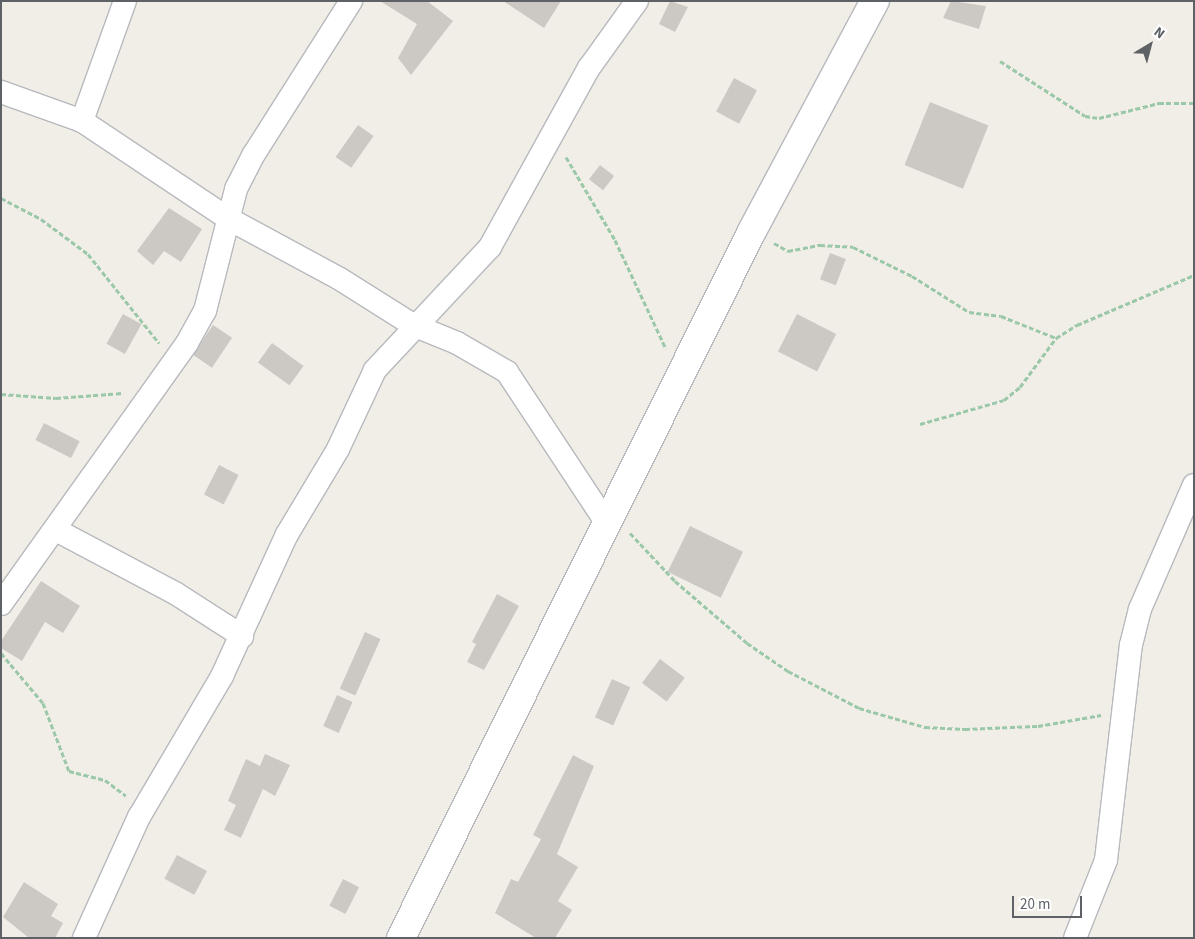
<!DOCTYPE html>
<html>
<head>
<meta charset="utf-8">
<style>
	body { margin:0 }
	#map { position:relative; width:1195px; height:939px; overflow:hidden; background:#f1eee7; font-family:"Source Sans 3",sans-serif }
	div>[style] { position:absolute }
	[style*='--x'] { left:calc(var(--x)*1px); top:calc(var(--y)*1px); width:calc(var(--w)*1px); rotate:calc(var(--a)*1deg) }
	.building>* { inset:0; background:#ccc9c4; transform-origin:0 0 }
	.path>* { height:3px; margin-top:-1.5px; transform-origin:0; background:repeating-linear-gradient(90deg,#9ac8a8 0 5px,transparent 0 7.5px) }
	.roads { filter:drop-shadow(1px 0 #b7b9bd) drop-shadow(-1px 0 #b7b9bd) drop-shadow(0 1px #b7b9bd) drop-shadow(0 -1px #b7b9bd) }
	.street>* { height:22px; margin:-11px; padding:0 11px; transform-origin:11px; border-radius:11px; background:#fff }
	.secondary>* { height:28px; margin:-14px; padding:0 14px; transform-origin:14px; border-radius:14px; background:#fff }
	span { translate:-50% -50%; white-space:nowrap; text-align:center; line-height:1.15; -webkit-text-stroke:4.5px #fff; paint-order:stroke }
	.frame { position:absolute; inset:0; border:2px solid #5e6267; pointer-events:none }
	.north { position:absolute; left:1125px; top:20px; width:50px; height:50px; -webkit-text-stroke:4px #fff; paint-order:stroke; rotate:37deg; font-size:14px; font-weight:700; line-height:20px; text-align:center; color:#5e6267 }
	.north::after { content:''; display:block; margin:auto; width:18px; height:22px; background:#5e6267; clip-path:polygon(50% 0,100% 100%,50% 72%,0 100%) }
	.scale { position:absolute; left:1012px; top:896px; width:70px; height:22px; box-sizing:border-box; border:2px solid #5e6267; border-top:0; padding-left:6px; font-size:15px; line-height:18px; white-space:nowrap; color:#5e6267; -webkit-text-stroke:4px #fff; paint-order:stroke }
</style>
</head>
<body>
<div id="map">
	<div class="building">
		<div style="clip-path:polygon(380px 1px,427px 1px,453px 21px,411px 75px,398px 58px,417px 24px)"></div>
		<div style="clip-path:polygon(503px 1px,561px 1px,544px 28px)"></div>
		<div style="clip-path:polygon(670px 1px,688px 7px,675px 32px,659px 24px)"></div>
		<div style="clip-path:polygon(951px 1px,986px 6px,979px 29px,943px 18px)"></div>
		<div style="left:734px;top:78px;width:26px;height:38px;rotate:28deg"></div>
		<div style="left:930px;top:102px;width:63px;height:68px;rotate:22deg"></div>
		<div style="left:358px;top:125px;width:19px;height:39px;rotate:35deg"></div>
		<div style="left:600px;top:165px;width:18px;height:18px;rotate:38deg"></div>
		<div style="clip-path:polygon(169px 208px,202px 229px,181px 262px,164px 251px,153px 265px,137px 251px)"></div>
		<div style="left:830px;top:253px;width:17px;height:28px;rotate:21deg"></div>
		<div style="left:123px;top:314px;width:21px;height:34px;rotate:29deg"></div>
		<div style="left:797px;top:314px;width:44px;height:42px;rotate:27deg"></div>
		<div style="left:213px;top:325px;width:23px;height:36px;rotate:34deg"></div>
		<div style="left:272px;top:343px;width:39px;height:24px;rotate:36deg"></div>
		<div style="left:44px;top:423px;width:40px;height:19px;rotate:27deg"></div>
		<div style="left:219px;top:465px;width:22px;height:33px;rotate:27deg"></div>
		<div style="left:690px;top:526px;width:59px;height:51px;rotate:26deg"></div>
		<div style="clip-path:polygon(41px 581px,80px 606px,63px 633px,45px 622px,22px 661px,1px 648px,1px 641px)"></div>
		<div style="clip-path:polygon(497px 594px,519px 606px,484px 670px,467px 662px,476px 644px,472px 642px)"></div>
		<div style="left:365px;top:632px;width:17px;height:62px;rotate:24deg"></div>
		<div style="left:660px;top:659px;width:31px;height:30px;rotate:37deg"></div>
		<div style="left:612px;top:679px;width:20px;height:42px;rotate:24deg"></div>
		<div style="left:337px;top:695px;width:17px;height:34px;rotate:24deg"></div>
		<div style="clip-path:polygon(265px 754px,290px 765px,275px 796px,263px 789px,241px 838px,224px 830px,236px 805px,228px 801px,246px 759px,260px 766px)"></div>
		<div style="clip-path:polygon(573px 755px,594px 766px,557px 854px,578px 867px,558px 901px,572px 910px,555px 938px,536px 938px,495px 913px,511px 879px,518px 882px,541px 839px,533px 835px)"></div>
		<div style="left:177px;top:855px;width:34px;height:27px;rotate:28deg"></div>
		<div style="left:343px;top:879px;width:18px;height:30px;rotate:27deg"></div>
		<div style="clip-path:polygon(24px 882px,58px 904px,51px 916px,63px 923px,55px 938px,29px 938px,3px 917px)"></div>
	</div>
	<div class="path">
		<div style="--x:1000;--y:61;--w:101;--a:32.9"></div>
		<div style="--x:1085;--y:116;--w:14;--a:8"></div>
		<div style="--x:1099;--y:118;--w:62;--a:-14"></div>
		<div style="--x:1159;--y:103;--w:35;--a:0"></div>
		<div style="--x:566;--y:157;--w:96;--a:59.4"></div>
		<div style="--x:615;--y:240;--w:120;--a:64.9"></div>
		<div style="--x:1;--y:198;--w:45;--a:27.7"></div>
		<div style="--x:41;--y:219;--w:59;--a:36.7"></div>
		<div style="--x:88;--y:254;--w:114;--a:51.4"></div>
		<div style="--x:774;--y:243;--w:16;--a:30"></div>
		<div style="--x:788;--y:251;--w:33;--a:-11"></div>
		<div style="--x:820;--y:245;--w:33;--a:3"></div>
		<div style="--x:853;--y:247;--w:66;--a:26.2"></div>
		<div style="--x:912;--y:276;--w:67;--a:32.3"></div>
		<div style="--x:969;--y:312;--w:32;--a:7"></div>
		<div style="--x:1001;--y:316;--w:59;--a:21.8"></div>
		<div style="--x:1;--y:394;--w:55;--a:4.2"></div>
		<div style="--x:56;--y:398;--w:67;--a:-4.3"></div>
		<div style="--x:920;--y:424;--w:87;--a:-15.9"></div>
		<div style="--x:1004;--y:400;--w:21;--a:-39"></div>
		<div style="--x:1020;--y:387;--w:61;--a:-53.7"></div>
		<div style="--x:1056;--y:338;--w:25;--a:-32"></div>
		<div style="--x:1077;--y:325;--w:127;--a:-23.1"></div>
		<div style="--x:630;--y:533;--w:66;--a:46.8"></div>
		<div style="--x:675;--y:581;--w:95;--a:40.7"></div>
		<div style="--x:747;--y:643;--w:50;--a:34.3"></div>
		<div style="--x:788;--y:671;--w:80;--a:27.5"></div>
		<div style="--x:859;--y:708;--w:69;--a:16.1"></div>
		<div style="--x:925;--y:727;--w:40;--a:2.9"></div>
		<div style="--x:965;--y:729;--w:73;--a:-2.4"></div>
		<div style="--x:1038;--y:726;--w:64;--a:-9.9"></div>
		<div style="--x:1;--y:653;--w:65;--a:50"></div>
		<div style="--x:43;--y:703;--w:73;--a:69.1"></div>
		<div style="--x:69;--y:771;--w:37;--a:14"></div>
		<div style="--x:105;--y:780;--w:26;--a:37"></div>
	</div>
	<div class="roads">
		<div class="street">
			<div style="--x:1;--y:92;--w:86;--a:19.7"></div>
			<div style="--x:82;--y:121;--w:177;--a:33.7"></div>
			<div style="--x:229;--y:219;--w:126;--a:28.4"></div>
			<div style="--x:340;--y:279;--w:86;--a:32.2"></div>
			<div style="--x:413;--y:325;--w:48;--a:22.2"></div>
			<div style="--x:457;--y:343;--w:58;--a:30.1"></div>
			<div style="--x:507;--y:372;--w:183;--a:56.6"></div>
			<div style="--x:82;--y:121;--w:127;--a:-70.3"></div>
			<div style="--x:56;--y:530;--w:135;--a:27.9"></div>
			<div style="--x:175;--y:593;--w:80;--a:32.7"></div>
			<div style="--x:1;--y:604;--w:320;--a:-54.5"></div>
			<div style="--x:187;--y:343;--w:37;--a:-61"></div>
			<div style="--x:205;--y:311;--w:126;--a:-75.7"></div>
			<div style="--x:236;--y:189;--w:39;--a:-63"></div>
			<div style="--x:254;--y:154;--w:181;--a:-57.6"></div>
			<div style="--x:84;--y:938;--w:133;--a:-65.6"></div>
			<div style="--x:139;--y:817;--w:164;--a:-59.5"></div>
			<div style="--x:222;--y:676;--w:154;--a:-65.4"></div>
			<div style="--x:286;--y:536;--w:101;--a:-59.1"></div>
			<div style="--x:338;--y:449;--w:87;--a:-64.9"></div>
			<div style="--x:375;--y:370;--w:168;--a:-46.9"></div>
			<div style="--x:490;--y:247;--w:205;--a:-61.1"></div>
			<div style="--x:589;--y:68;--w:82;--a:-54.4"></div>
			<div style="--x:1075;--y:938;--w:84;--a:-68.3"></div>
			<div style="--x:1106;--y:860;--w:216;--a:-83.4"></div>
			<div style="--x:1131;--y:645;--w:37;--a:-76"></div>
			<div style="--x:1140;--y:609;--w:135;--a:-66.5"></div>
		</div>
		<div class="secondary">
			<div style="--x:401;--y:938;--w:789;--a:-63.6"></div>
			<div style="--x:752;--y:231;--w:261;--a:-61.9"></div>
		</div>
	</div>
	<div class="frame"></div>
	<div class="north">N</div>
	<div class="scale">20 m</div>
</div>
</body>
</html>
